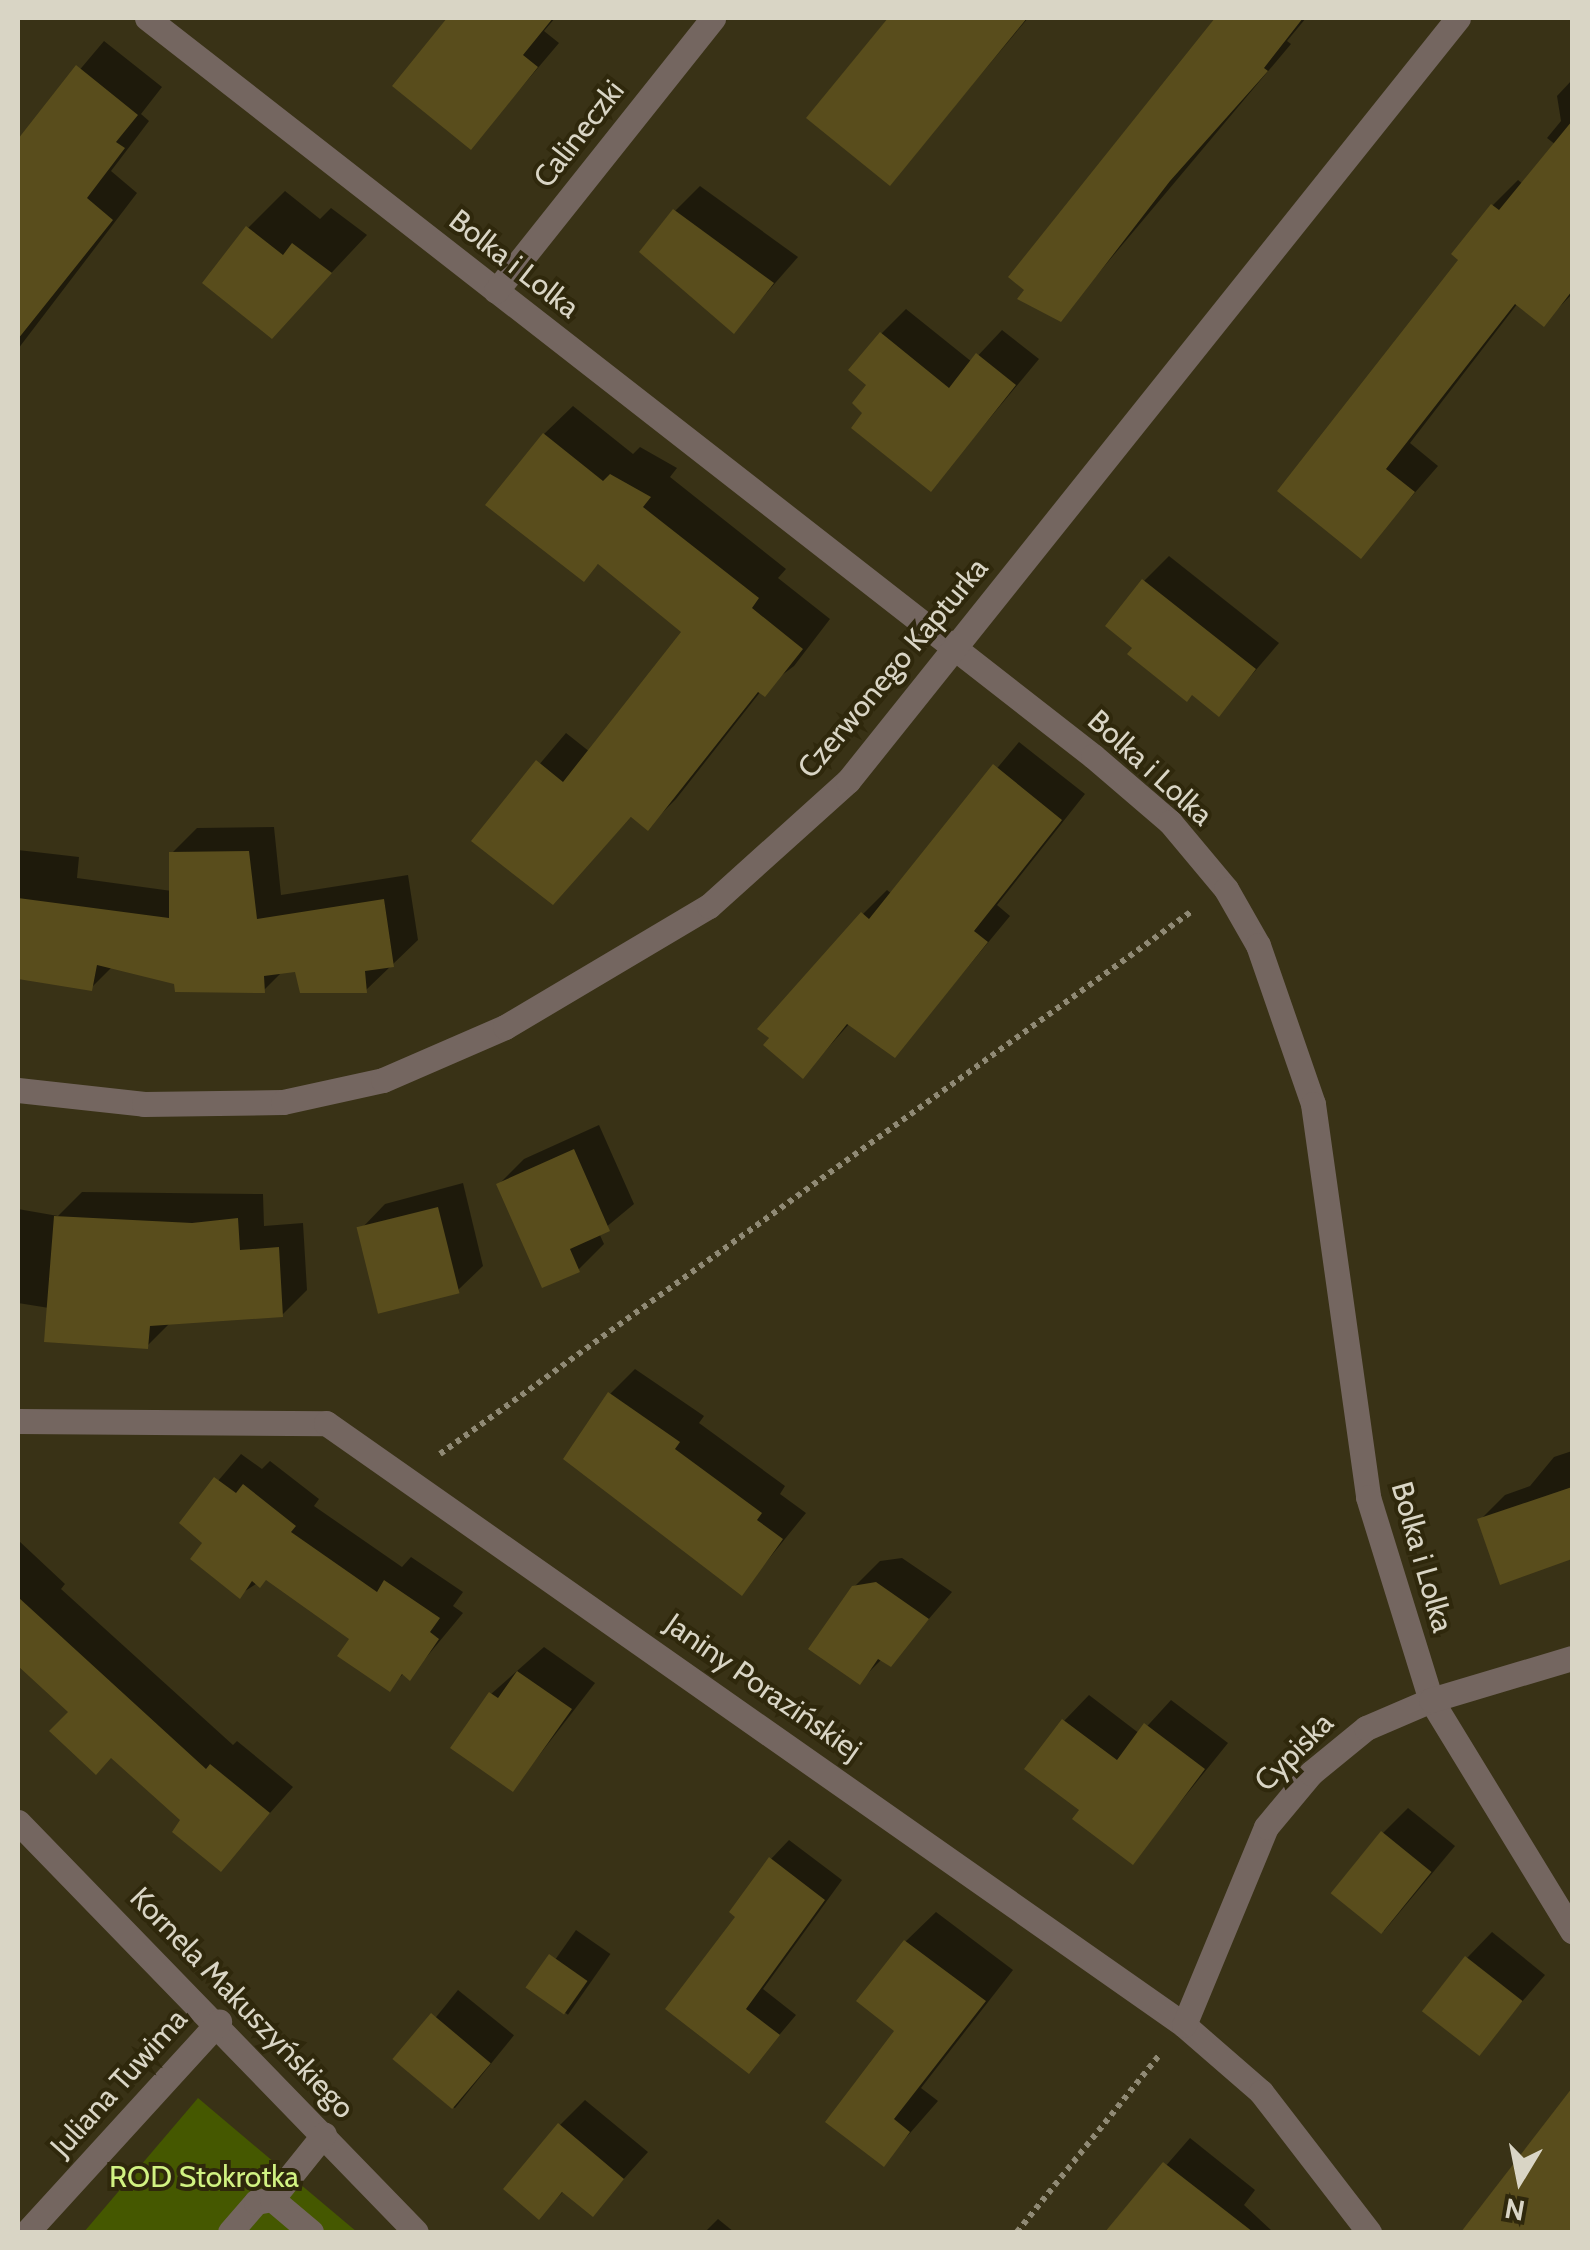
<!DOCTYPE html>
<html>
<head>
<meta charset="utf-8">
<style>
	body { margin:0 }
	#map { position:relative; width:1590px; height:2250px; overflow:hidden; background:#393216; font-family:Cabin,sans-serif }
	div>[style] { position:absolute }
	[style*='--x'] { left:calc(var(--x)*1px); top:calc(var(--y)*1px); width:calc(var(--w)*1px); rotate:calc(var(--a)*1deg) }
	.green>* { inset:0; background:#455800 }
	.shadow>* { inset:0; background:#0007; transform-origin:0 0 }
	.building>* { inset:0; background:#594d1c; transform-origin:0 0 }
	.path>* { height:6px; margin-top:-3px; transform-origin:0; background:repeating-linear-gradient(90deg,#908a75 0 5px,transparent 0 10px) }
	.minor>* { height:25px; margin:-12.5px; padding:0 12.5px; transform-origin:12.5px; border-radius:12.5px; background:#746660 }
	span { translate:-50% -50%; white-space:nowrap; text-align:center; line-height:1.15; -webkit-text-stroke:8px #2f280c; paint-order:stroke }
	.street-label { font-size:30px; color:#d9d5c5 }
	.park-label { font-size:30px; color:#d1f282 }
	.frame { position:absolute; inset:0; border:20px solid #d9d5c5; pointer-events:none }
	.north { position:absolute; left:1470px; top:2130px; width:100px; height:100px; -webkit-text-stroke:8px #2f280c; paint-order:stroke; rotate:190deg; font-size:28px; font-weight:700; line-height:40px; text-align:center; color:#d9d5c5 }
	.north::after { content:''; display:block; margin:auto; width:35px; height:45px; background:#d9d5c5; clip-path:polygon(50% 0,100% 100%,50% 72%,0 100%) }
</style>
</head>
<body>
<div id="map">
	<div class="green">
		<div style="clip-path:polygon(198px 2098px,357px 2232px,84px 2232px)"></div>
	</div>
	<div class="shadow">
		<div style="clip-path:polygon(450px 18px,555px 18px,544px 31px,559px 43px,471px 147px,395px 85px)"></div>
		<div style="clip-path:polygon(892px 18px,1028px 18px,890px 183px,809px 118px)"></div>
		<div style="clip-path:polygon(1218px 18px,1306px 18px,1287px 41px,1291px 44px,1060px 319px,1011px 277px)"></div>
		<div style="clip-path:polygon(104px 41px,162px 87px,141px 114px,149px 121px,111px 171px,137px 193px,18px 349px,18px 143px)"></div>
		<div style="clip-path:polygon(1572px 80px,1572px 294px,1544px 323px,1518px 303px,1410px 443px,1438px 466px,1361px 555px,1281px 491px,1461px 259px,1493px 205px,1518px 180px,1523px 184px,1556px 145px,1547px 138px,1561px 121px,1557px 96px)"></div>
		<div style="clip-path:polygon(700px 186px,798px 257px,733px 331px,675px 211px)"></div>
		<div style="clip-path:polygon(285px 191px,320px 219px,331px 208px,367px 235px,272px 336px,248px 228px)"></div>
		<div style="clip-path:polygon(906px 309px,972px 362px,1002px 330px,1039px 359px,931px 489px,866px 413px,881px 334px)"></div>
		<div style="clip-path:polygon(573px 406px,633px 454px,640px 447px,677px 468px,670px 477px,786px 569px,778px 578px,830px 619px,794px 666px,761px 691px,676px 799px,647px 828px,632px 816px,553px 902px,475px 840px,566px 733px,590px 752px,685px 632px,600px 562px,583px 579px,544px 434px)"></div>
		<div style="clip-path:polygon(1169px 556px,1279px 643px,1219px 713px,1136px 647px,1144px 581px)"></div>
		<div style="clip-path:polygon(1019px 742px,1085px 794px,997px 905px,1010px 916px,895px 1055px,850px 1023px,803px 1076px,761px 1029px,863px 914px,887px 890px,892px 894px)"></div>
		<div style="clip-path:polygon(274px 827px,281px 895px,408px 875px,418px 940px,366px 990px,297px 969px,283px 971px,264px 990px,113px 966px,91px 988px,18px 977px,18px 850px,79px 857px,77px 878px,172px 891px,172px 853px,197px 828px)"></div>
		<div style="clip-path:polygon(599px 1125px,634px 1204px,599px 1233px,604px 1244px,578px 1270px,499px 1184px,524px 1159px)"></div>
		<div style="clip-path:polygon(463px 1183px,483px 1266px,457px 1291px,360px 1230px,385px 1204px)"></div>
		<div style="clip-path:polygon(82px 1192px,263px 1194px,264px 1226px,303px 1223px,307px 1290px,282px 1315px,171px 1322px,147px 1346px,49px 1308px,18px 1303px,18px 1209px,58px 1216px)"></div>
		<div style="clip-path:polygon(635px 1369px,704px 1416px,699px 1423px,785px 1486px,780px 1494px,806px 1513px,741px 1593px,610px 1394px)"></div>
		<div style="clip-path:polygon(1572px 1451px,1572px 1553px,1502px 1582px,1480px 1520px,1505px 1495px,1530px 1486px,1554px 1457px)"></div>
		<div style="clip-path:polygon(241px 1454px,262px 1469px,270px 1461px,319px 1499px,314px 1506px,402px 1567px,411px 1557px,463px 1592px,453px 1606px,463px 1613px,410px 1677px,404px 1673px,389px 1688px,352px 1639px,267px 1577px,239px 1595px,205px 1543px,182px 1523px)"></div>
		<div style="clip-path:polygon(18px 1540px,65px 1584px,61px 1589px,233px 1745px,237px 1741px,293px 1787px,221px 1868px,184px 1820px,18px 1662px)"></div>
		<div style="clip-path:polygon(902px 1558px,952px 1592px,890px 1664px,882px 1659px,859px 1682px,854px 1587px,880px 1561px)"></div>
		<div style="clip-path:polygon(544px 1647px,595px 1683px,513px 1789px,491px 1694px)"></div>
		<div style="clip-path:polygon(1089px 1695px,1140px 1734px,1171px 1700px,1228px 1743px,1132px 1862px,1083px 1810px,1064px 1721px)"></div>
		<div style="clip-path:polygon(1408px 1808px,1455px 1846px,1384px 1931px,1383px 1833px)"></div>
		<div style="clip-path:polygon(789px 1840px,842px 1880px,763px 1989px,796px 2015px,749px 2071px,739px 1917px,771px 1859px)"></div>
		<div style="clip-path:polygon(936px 1912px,1013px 1970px,921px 2088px,938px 2101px,883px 2164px,906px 1941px)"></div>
		<div style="left:576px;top:1930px;width:42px;height:74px;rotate:35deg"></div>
		<div style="clip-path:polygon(1492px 1932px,1545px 1975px,1478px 2053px,1467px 1958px)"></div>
		<div style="left:458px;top:1990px;width:72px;height:94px;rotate:39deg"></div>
		<div style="clip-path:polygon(1572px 2098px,1572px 2196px,1558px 2185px,1524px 2232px,1462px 2232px)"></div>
		<div style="clip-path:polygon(585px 2100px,648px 2152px,592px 2214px,564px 2191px,538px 2216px,560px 2125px)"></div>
		<div style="clip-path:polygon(1190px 2138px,1255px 2190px,1244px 2205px,1273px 2232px,1111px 2229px)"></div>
		<div style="clip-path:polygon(718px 2219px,734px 2232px,705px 2232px)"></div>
	</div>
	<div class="building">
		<div style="clip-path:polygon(447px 18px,553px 18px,523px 55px,538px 67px,471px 150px,392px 86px)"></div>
		<div style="clip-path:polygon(888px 18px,1027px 18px,890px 186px,806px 118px)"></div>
		<div style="clip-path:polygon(1215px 18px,1303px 18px,1264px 68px,1268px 71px,1170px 181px,1061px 322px,1017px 299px,1024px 290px,1008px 277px)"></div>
		<div style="clip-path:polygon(76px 65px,138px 115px,116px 142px,125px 148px,87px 198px,113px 220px,18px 339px,18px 139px)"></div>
		<div style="clip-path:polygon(1572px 121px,1572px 291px,1544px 327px,1515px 304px,1386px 469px,1415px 492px,1361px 559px,1277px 491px,1458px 260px,1451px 254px,1491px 204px,1499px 210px)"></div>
		<div style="clip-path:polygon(673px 209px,774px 283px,734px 334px,639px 252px)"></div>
		<div style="clip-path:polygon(246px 226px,283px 255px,292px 243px,332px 273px,272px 339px,202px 283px)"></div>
		<div style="clip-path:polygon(880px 332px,949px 388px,976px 353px,1016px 385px,931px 492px,851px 428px,862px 413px,852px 403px,866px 385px,848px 370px)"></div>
		<div style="clip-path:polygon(543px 433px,603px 481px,610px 474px,651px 497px,643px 507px,759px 598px,752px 608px,803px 649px,765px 697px,758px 692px,648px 831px,631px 817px,553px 905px,471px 841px,536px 760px,563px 782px,681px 632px,598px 564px,584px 582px,485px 505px)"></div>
		<div style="clip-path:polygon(1142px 579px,1256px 669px,1219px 717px,1192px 695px,1187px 702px,1127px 654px,1132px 648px,1105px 626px)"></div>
		<div style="clip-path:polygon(993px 764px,1062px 820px,974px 931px,988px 942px,895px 1058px,847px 1024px,803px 1079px,763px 1045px,769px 1038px,757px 1029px,861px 912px,869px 919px)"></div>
		<div style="clip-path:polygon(249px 851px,257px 919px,384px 899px,394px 967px,365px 971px,367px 993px,300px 993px,295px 972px,264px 976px,265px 993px,175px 992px,174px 984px,97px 965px,92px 991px,18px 979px,18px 898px,169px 918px,169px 852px)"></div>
		<div style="clip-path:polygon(574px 1149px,610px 1231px,570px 1249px,580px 1272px,542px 1288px,496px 1184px)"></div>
		<div style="left:438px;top:1207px;width:89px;height:84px;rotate:76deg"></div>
		<div style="clip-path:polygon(54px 1216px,192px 1223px,238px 1218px,240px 1250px,279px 1247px,283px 1317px,150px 1326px,148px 1349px,44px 1342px)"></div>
		<div style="clip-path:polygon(608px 1392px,680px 1442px,675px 1449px,762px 1513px,757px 1520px,783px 1539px,742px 1596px,563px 1459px)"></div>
		<div style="clip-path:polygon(214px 1477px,236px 1493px,243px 1484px,296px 1526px,291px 1532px,377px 1592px,384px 1580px,440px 1618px,430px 1632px,439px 1639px,410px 1681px,402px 1674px,390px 1692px,337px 1656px,349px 1639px,266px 1580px,260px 1588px,252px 1581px,240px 1599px,190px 1559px,202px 1543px,179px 1523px)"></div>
		<div style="clip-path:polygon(1572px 1487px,1572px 1559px,1500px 1585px,1477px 1519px)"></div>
		<div style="clip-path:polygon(876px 1582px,929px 1619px,891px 1667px,878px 1659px,860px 1685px,808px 1649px,852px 1586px)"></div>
		<div style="clip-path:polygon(18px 1597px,206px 1769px,210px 1764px,270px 1813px,221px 1872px,172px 1832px,180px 1820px,111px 1758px,96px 1775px,49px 1731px,68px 1712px,18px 1666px)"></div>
		<div style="clip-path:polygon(517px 1671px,572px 1709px,513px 1792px,450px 1748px,489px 1692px,498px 1698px)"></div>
		<div style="clip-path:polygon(1062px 1719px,1117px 1760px,1144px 1723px,1205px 1769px,1133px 1865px,1072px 1819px,1079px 1810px,1024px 1769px)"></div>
		<div style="left:1381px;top:1831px;width:65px;height:80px;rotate:39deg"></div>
		<div style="clip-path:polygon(769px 1857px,825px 1900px,746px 2009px,780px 2035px,749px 2074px,665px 2009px,735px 1917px,729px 1912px)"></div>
		<div style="clip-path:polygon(904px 1940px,986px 2001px,894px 2119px,910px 2132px,884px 2167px,825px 2122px,894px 2031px,856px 2001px)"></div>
		<div style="left:549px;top:1954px;width:47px;height:41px;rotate:35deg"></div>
		<div style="left:1465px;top:1956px;width:73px;height:70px;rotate:38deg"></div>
		<div style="left:431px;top:2013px;width:78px;height:60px;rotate:40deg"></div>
		<div style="clip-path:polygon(1572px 2088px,1572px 2232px,1461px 2232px)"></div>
		<div style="clip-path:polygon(558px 2123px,624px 2179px,593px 2217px,562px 2192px,539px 2220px,503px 2189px)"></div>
		<div style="clip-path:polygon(1163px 2162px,1253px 2232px,1105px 2232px)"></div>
	</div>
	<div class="path">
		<div style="--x:440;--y:1454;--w:928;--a:-35.83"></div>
		<div style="--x:1017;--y:2232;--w:228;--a:-51.2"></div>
	</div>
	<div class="minor">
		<div style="--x:147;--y:18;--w:1200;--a:37.96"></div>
		<div style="--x:1093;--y:756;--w:101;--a:40.6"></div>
		<div style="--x:1170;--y:822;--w:87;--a:50.1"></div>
		<div style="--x:1226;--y:889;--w:64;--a:60.3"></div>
		<div style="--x:1258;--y:945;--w:168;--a:70.9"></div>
		<div style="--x:1313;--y:1104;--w:397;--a:82"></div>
		<div style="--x:1368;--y:1497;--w:213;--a:72.8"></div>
		<div style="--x:1431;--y:1700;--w:271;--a:58.6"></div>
		<div style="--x:496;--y:291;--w:349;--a:-51.5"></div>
		<div style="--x:18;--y:1090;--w:127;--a:6.3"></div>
		<div style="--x:144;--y:1104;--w:139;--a:-0.8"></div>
		<div style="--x:283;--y:1102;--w:102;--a:-12.4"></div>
		<div style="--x:383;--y:1080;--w:133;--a:-23.5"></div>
		<div style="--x:505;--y:1027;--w:237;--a:-30.7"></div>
		<div style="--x:709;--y:906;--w:187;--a:-42"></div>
		<div style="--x:848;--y:781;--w:977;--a:-51.36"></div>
		<div style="--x:18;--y:1421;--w:308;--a:0.4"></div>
		<div style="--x:326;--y:1423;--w:1048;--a:35.05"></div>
		<div style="--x:1184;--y:2025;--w:102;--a:41"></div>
		<div style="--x:1261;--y:2092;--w:177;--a:52.4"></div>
		<div style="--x:18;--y:1822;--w:571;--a:45.85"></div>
		<div style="--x:1184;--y:2025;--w:214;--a:-67.5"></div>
		<div style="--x:1266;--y:1827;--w:70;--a:-50.2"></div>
		<div style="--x:1311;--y:1773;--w:71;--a:-39.3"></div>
		<div style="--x:1366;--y:1728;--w:71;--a:-23.3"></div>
		<div style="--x:1431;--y:1700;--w:147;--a:-16.6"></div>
		<div style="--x:272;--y:2199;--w:83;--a:-51.3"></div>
		<div style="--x:27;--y:2232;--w:285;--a:-47.6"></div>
		<div style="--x:230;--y:2232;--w:40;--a:-49"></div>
		<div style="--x:256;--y:2202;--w:16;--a:-11"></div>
		<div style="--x:272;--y:2199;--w:51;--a:40.2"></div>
	</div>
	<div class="street-label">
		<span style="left:579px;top:134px;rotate:-52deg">Calineczki</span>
		<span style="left:514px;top:264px;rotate:38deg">Bolka i Lolka</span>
		<span style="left:893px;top:668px;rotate:-50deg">Czerwonego Kapturka</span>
		<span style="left:1150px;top:768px;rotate:42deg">Bolka i Lolka</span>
		<span style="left:1422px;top:1557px;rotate:74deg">Bolka i Lolka</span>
		<span style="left:763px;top:1687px;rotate:35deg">Janiny Porazińskiej</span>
		<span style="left:1294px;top:1752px;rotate:-45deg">Cypiska</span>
		<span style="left:242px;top:2003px;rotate:46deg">Kornela Makuszyńskiego</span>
		<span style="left:119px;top:2083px;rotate:-48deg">Juliana Tuwima</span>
	</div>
	<div class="park-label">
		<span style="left:204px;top:2177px">ROD Stokrotka</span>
	</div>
	<div class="frame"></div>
	<div class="north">N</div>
</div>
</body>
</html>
